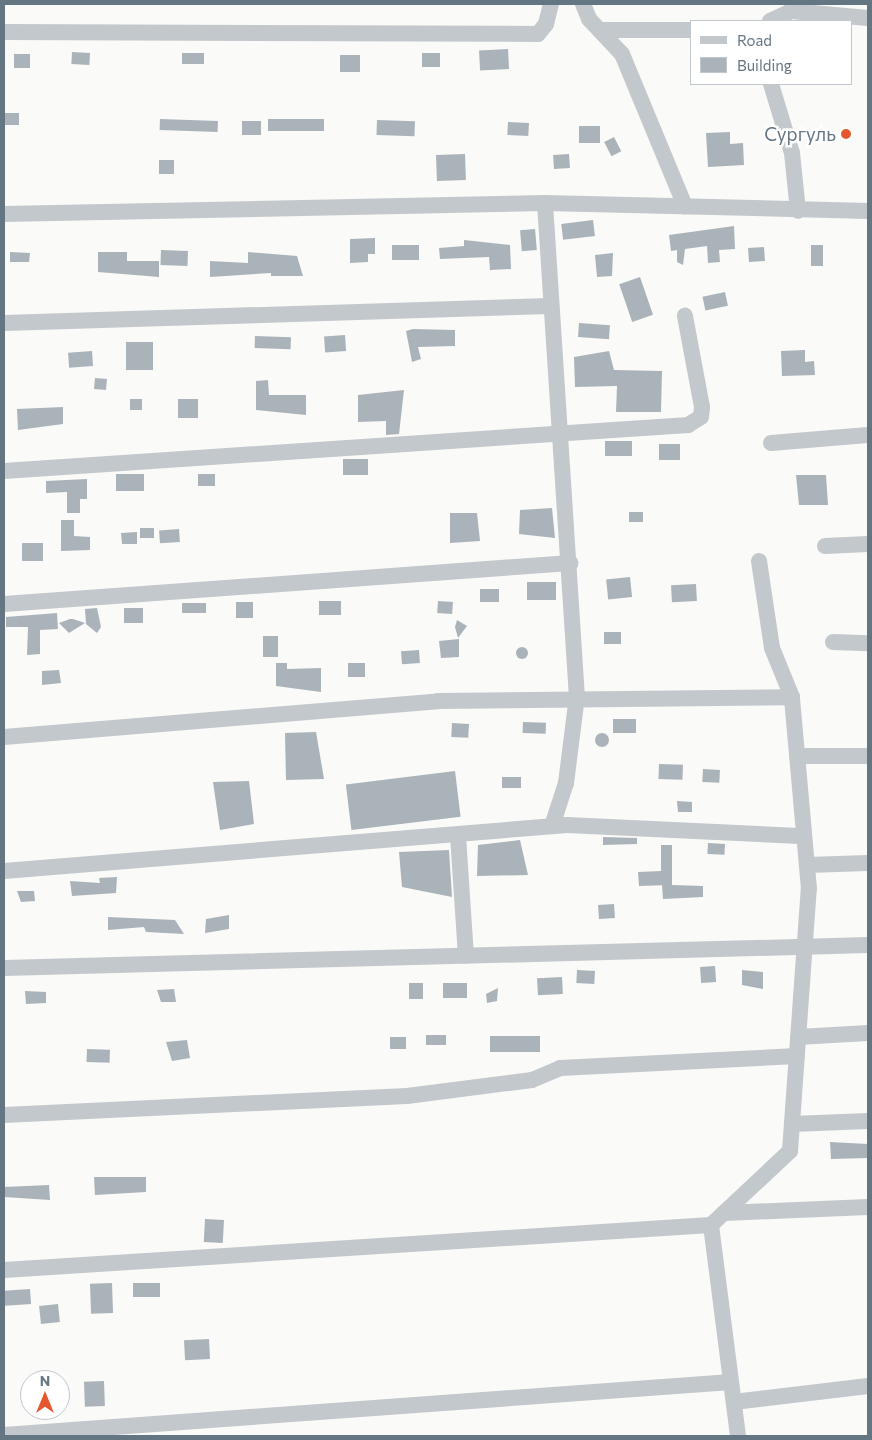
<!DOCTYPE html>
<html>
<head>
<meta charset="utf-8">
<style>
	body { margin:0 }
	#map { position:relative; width:872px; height:1440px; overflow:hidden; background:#fafaf8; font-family:Commissioner,sans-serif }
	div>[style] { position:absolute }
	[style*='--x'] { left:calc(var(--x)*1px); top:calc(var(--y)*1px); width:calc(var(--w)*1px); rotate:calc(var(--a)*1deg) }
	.building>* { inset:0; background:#aab3b9; transform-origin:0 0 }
	.round { border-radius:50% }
	.minor>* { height:16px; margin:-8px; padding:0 8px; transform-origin:8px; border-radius:8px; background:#c3c8cc }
	.dots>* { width:14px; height:14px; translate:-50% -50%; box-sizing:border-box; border:2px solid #fff; border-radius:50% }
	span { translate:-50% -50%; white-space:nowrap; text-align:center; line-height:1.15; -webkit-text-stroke:5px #fff; paint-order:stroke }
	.poi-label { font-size:19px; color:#657683 }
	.right { translate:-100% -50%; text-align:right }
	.frame { position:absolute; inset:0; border:5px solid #657683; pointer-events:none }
	.legend { position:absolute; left:690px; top:20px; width:162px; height:65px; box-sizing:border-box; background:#fff; border:1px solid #c1c8cd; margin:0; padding:6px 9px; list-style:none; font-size:15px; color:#657683 }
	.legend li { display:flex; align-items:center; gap:10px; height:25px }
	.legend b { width:25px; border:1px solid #c1c8cd }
	.north { position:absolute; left:20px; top:1370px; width:50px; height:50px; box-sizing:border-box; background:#fff; border:1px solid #c1c8cd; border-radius:50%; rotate:0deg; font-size:14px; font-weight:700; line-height:20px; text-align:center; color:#657683 }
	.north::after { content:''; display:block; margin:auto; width:18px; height:22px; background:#e4572e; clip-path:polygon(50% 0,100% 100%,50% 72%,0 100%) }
</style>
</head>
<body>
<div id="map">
	<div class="building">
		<div style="left:508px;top:49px;width:20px;height:29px;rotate:87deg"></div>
		<div style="left:72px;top:52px;width:18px;height:12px;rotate:3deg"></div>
		<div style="left:182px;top:53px;width:22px;height:11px"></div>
		<div style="left:422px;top:53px;width:18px;height:14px"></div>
		<div style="left:14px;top:54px;width:16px;height:14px"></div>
		<div style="left:340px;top:55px;width:20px;height:17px"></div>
		<div style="left:4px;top:113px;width:15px;height:12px"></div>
		<div style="left:160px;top:119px;width:58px;height:11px;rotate:2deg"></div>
		<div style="left:268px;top:119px;width:56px;height:12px"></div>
		<div style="left:377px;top:120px;width:38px;height:15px;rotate:2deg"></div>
		<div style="left:242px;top:121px;width:19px;height:14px"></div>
		<div style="left:508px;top:122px;width:21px;height:13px;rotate:3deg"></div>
		<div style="left:579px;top:126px;width:21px;height:17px"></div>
		<div style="clip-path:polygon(730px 132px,730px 144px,743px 143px,744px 165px,708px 167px,706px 133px)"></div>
		<div style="left:614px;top:137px;width:16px;height:11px;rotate:63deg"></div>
		<div style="left:465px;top:154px;width:26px;height:29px;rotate:88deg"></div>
		<div style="left:569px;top:154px;width:14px;height:16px;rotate:86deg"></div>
		<div style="left:159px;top:160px;width:15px;height:14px"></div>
		<div style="left:593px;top:220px;width:16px;height:32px;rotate:83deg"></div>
		<div style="clip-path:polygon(734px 226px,735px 249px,719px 250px,720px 262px,708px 263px,707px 246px,685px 249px,683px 265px,677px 262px,677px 250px,671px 251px,669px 235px)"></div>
		<div style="left:535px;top:229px;width:21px;height:15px;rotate:85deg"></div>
		<div style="clip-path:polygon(375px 238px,375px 254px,368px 254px,368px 262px,350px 263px,350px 239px)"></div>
		<div style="clip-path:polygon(464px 240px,510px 245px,511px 269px,490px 270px,489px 257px,440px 259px,439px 248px,464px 246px)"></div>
		<div style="left:392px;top:245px;width:27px;height:15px"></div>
		<div style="left:811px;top:245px;width:12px;height:21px"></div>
		<div style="left:764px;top:247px;width:14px;height:16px;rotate:86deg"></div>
		<div style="left:161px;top:250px;width:27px;height:15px;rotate:2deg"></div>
		<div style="clip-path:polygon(10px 252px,30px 253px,29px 262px,10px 262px)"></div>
		<div style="clip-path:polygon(98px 252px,127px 252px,127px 261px,159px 261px,159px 277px,98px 272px)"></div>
		<div style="clip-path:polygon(248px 252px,297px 256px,303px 276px,271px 276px,271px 273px,210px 277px,210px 261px,248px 263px)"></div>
		<div style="clip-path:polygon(613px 253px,612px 276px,597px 277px,595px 255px)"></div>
		<div style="left:640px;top:277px;width:40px;height:22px;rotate:71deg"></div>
		<div style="left:725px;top:292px;width:14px;height:23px;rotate:78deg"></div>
		<div style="left:579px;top:323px;width:31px;height:14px;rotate:4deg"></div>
		<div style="clip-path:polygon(413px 329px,455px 330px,455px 346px,418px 347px,421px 359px,412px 362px,406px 331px)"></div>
		<div style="left:345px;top:335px;width:16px;height:21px;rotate:86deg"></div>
		<div style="left:255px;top:336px;width:36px;height:12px;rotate:2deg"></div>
		<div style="left:153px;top:342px;width:28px;height:27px;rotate:90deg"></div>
		<div style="clip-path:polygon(805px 350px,805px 362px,814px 361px,815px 375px,782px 376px,781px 351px)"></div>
		<div style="left:92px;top:351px;width:15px;height:24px;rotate:86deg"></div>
		<div style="clip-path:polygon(609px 351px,614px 370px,662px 371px,661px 412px,616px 412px,617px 386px,575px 387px,574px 357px)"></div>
		<div style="left:95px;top:378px;width:12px;height:11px;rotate:5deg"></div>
		<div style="clip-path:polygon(268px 380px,269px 395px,306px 395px,306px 415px,256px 410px,256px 381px)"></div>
		<div style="clip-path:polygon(404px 390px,399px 434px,386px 435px,386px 421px,358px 422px,358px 395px)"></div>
		<div style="left:130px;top:399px;width:12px;height:11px"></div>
		<div style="left:178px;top:399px;width:20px;height:19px"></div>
		<div style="clip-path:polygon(63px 407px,63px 424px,18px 430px,17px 409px)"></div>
		<div style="left:632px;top:441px;width:15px;height:27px;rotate:90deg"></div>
		<div style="left:659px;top:444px;width:21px;height:16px"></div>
		<div style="left:368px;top:459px;width:16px;height:25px;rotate:90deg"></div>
		<div style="left:144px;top:474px;width:17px;height:28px;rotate:90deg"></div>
		<div style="left:198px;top:474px;width:17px;height:12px"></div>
		<div style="clip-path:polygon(796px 475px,826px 475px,828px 505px,799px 505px)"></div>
		<div style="clip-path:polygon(87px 479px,87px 499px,80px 499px,80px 513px,67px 513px,67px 492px,46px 493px,46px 481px)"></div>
		<div style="clip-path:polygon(552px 508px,555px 538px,519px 534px,520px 510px)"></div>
		<div style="left:629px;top:512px;width:14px;height:10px"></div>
		<div style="clip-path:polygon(450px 513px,477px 513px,480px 541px,450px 543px)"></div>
		<div style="clip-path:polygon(61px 520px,74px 520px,74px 536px,90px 537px,90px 550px,61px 551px)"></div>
		<div style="left:140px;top:528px;width:14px;height:10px"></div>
		<div style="left:179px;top:529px;width:13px;height:20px;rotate:86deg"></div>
		<div style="clip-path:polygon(137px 532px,137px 544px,122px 544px,121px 533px)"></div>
		<div style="left:22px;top:543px;width:21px;height:18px"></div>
		<div style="left:630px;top:577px;width:20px;height:24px;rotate:84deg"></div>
		<div style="left:527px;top:582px;width:29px;height:18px"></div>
		<div style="left:696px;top:584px;width:17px;height:25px;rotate:87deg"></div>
		<div style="left:480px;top:589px;width:19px;height:13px"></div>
		<div style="left:341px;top:601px;width:14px;height:22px;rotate:90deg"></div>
		<div style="left:438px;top:601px;width:15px;height:12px;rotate:4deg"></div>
		<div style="left:236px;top:602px;width:17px;height:16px"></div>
		<div style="left:182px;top:603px;width:24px;height:10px"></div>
		<div style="clip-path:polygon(97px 608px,101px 627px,97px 633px,86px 624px,85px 609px)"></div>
		<div style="left:124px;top:608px;width:19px;height:15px"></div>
		<div style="clip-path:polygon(57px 613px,58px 629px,40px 630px,40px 654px,27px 655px,28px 627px,6px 627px,6px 617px)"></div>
		<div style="clip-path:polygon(70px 619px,73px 619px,85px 623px,69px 633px,59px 623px)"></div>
		<div style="clip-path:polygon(457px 620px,467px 626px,458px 638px,455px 627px)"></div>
		<div style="left:604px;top:632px;width:17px;height:12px"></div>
		<div style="left:263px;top:636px;width:15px;height:21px"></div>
		<div style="clip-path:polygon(459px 639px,459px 657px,441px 658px,439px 641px)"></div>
		<div class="round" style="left:516px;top:647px;width:12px;height:12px"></div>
		<div style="left:419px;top:650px;width:13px;height:18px;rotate:86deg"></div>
		<div style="clip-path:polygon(276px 663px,287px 663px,287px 669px,321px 668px,321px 692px,276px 686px)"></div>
		<div style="left:348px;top:663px;width:17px;height:14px"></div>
		<div style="clip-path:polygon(59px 670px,61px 683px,42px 685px,42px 671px)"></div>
		<div style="left:613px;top:719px;width:23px;height:14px"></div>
		<div style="left:523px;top:722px;width:23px;height:11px;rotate:2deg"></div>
		<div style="left:452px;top:723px;width:17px;height:14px;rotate:3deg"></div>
		<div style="clip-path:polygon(316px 732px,324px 779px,286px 780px,285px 733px)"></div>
		<div class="round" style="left:595px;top:733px;width:14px;height:14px"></div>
		<div style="left:659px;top:764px;width:24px;height:15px;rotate:2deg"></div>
		<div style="left:703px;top:769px;width:17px;height:13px;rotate:3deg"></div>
		<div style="left:455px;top:771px;width:46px;height:110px;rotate:83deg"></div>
		<div style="left:502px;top:777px;width:19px;height:11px"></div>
		<div style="clip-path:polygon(249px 781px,254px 824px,220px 830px,213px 782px)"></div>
		<div style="clip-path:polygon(677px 801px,692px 802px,692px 812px,678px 812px)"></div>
		<div style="clip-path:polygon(603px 837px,637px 838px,637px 844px,603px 845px)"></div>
		<div style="clip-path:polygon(520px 840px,528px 875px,477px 876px,478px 845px)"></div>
		<div style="left:708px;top:843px;width:17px;height:11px;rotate:3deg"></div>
		<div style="clip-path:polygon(661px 845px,672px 845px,672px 885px,703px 886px,703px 897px,663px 899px,662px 885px,669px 885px,639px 886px,638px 872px,661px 871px)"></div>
		<div style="clip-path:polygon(449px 850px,452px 897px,402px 887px,399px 852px)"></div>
		<div style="clip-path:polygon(117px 877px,116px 893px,72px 896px,70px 881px,100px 883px,99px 878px)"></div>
		<div style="clip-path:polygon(17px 891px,34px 891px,35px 901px,21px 902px)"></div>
		<div style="left:614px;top:904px;width:14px;height:16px;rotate:86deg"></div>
		<div style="clip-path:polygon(229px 915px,229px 929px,205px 933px,206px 919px)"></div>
		<div style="clip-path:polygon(108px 917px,175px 920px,184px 934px,146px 932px,144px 927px,108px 930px)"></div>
		<div style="left:715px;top:966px;width:16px;height:15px;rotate:86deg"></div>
		<div style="left:577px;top:970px;width:18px;height:13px;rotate:3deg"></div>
		<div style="clip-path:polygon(742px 970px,763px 972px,763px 989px,742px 985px)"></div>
		<div style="left:562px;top:977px;width:17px;height:25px;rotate:87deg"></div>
		<div style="left:423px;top:983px;width:16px;height:14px;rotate:90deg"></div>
		<div style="left:443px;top:983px;width:24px;height:15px"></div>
		<div style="clip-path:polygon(498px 988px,497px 1001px,487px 1003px,486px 994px)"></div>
		<div style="clip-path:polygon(174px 989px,176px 1002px,161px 1002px,157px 990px)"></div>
		<div style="clip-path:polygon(25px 991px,46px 992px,46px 1003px,26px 1004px)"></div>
		<div style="left:446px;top:1035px;width:10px;height:20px;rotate:90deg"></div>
		<div style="left:490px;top:1036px;width:50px;height:16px"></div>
		<div style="left:390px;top:1037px;width:16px;height:12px"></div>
		<div style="clip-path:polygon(187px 1040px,190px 1058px,172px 1061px,166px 1042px)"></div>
		<div style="left:87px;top:1049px;width:23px;height:13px;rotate:2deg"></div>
		<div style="clip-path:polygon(830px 1142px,868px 1144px,868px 1158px,831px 1159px)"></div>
		<div style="clip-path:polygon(94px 1177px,146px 1177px,146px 1192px,95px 1195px)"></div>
		<div style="clip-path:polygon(49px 1185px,50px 1200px,4px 1197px,4px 1187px)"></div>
		<div style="left:205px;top:1219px;width:19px;height:23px;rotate:3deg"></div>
		<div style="left:112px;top:1283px;width:30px;height:22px;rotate:88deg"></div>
		<div style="left:160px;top:1283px;width:14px;height:27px;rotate:90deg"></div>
		<div style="left:30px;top:1289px;width:15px;height:26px;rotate:86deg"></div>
		<div style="left:58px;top:1304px;width:18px;height:19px;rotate:84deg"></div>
		<div style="left:209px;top:1339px;width:20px;height:25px;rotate:87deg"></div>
		<div style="left:104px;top:1381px;width:25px;height:20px;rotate:88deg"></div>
	</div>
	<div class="minor">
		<div style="--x:583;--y:4;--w:16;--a:68"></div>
		<div style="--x:589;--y:19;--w:48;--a:46.7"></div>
		<div style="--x:622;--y:54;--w:165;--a:67.5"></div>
		<div style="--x:791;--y:11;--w:77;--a:5.2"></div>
		<div style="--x:770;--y:21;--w:23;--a:-25"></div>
		<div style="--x:791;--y:11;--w:8;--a:-67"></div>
		<div style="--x:603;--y:30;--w:88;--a:0"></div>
		<div style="--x:4;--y:32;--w:534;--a:0.21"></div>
		<div style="--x:538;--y:34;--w:13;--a:-51"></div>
		<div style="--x:546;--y:24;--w:21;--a:-76"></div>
		<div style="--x:771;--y:84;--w:72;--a:73.1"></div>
		<div style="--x:792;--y:153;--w:58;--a:84.1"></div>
		<div style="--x:545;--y:203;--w:494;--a:86.3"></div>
		<div style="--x:577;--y:696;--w:88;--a:97.2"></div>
		<div style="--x:566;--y:783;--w:45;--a:108"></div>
		<div style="--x:4;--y:214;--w:541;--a:-1.16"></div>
		<div style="--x:545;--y:203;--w:323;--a:1.4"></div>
		<div style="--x:4;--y:323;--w:545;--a:-1.79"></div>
		<div style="--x:771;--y:443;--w:97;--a:-4.7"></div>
		<div style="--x:4;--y:471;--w:686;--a:-3.85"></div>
		<div style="--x:688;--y:425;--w:15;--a:-32"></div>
		<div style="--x:701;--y:417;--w:10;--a:-84"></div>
		<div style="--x:702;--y:407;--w:93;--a:-100.6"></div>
		<div style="--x:825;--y:546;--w:43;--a:-2.7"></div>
		<div style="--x:4;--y:604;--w:568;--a:-4.14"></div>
		<div style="--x:833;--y:642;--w:35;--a:2"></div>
		<div style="--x:4;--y:737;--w:435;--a:-4.7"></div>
		<div style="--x:438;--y:701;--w:354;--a:-0.6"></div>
		<div style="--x:797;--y:756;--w:71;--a:0"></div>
		<div style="--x:458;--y:836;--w:120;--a:86.2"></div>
		<div style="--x:807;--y:865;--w:61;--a:-1.9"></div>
		<div style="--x:4;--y:871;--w:565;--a:-4.67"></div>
		<div style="--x:567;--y:825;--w:237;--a:2.7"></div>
		<div style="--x:4;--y:968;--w:864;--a:-1.52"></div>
		<div style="--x:798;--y:1037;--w:70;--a:-3.3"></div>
		<div style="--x:4;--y:1115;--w:403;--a:-2.7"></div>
		<div style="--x:407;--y:1096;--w:126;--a:-7.3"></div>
		<div style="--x:532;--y:1080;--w:30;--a:-23"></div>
		<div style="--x:560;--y:1068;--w:237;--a:-2.9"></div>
		<div style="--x:792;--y:1124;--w:76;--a:-2.3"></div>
		<div style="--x:724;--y:1213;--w:144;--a:-2.4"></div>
		<div style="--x:4;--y:1270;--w:708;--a:-3.64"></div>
		<div style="--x:734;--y:1402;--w:135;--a:-6.8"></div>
		<div style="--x:4;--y:1435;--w:729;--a:-4.17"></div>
		<div style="--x:738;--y:1436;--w:213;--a:-97.3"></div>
		<div style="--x:711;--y:1225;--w:108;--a:-43.1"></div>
		<div style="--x:790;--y:1151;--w:263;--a:-85.9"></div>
		<div style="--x:809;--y:889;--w:193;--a:-95.1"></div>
		<div style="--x:792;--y:697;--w:53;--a:-112.2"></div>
		<div style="--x:772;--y:648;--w:88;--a:-98.5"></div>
	</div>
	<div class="dots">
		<div style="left:846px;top:134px;background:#e4572e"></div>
	</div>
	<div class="poi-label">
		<span class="right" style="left:836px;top:134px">Сургуль</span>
	</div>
	<div class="frame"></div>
	<ul class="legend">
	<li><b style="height:6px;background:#c3c8cc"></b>Road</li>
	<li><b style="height:14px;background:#aab3b9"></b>Building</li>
	</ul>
	<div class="north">N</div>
</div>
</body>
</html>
